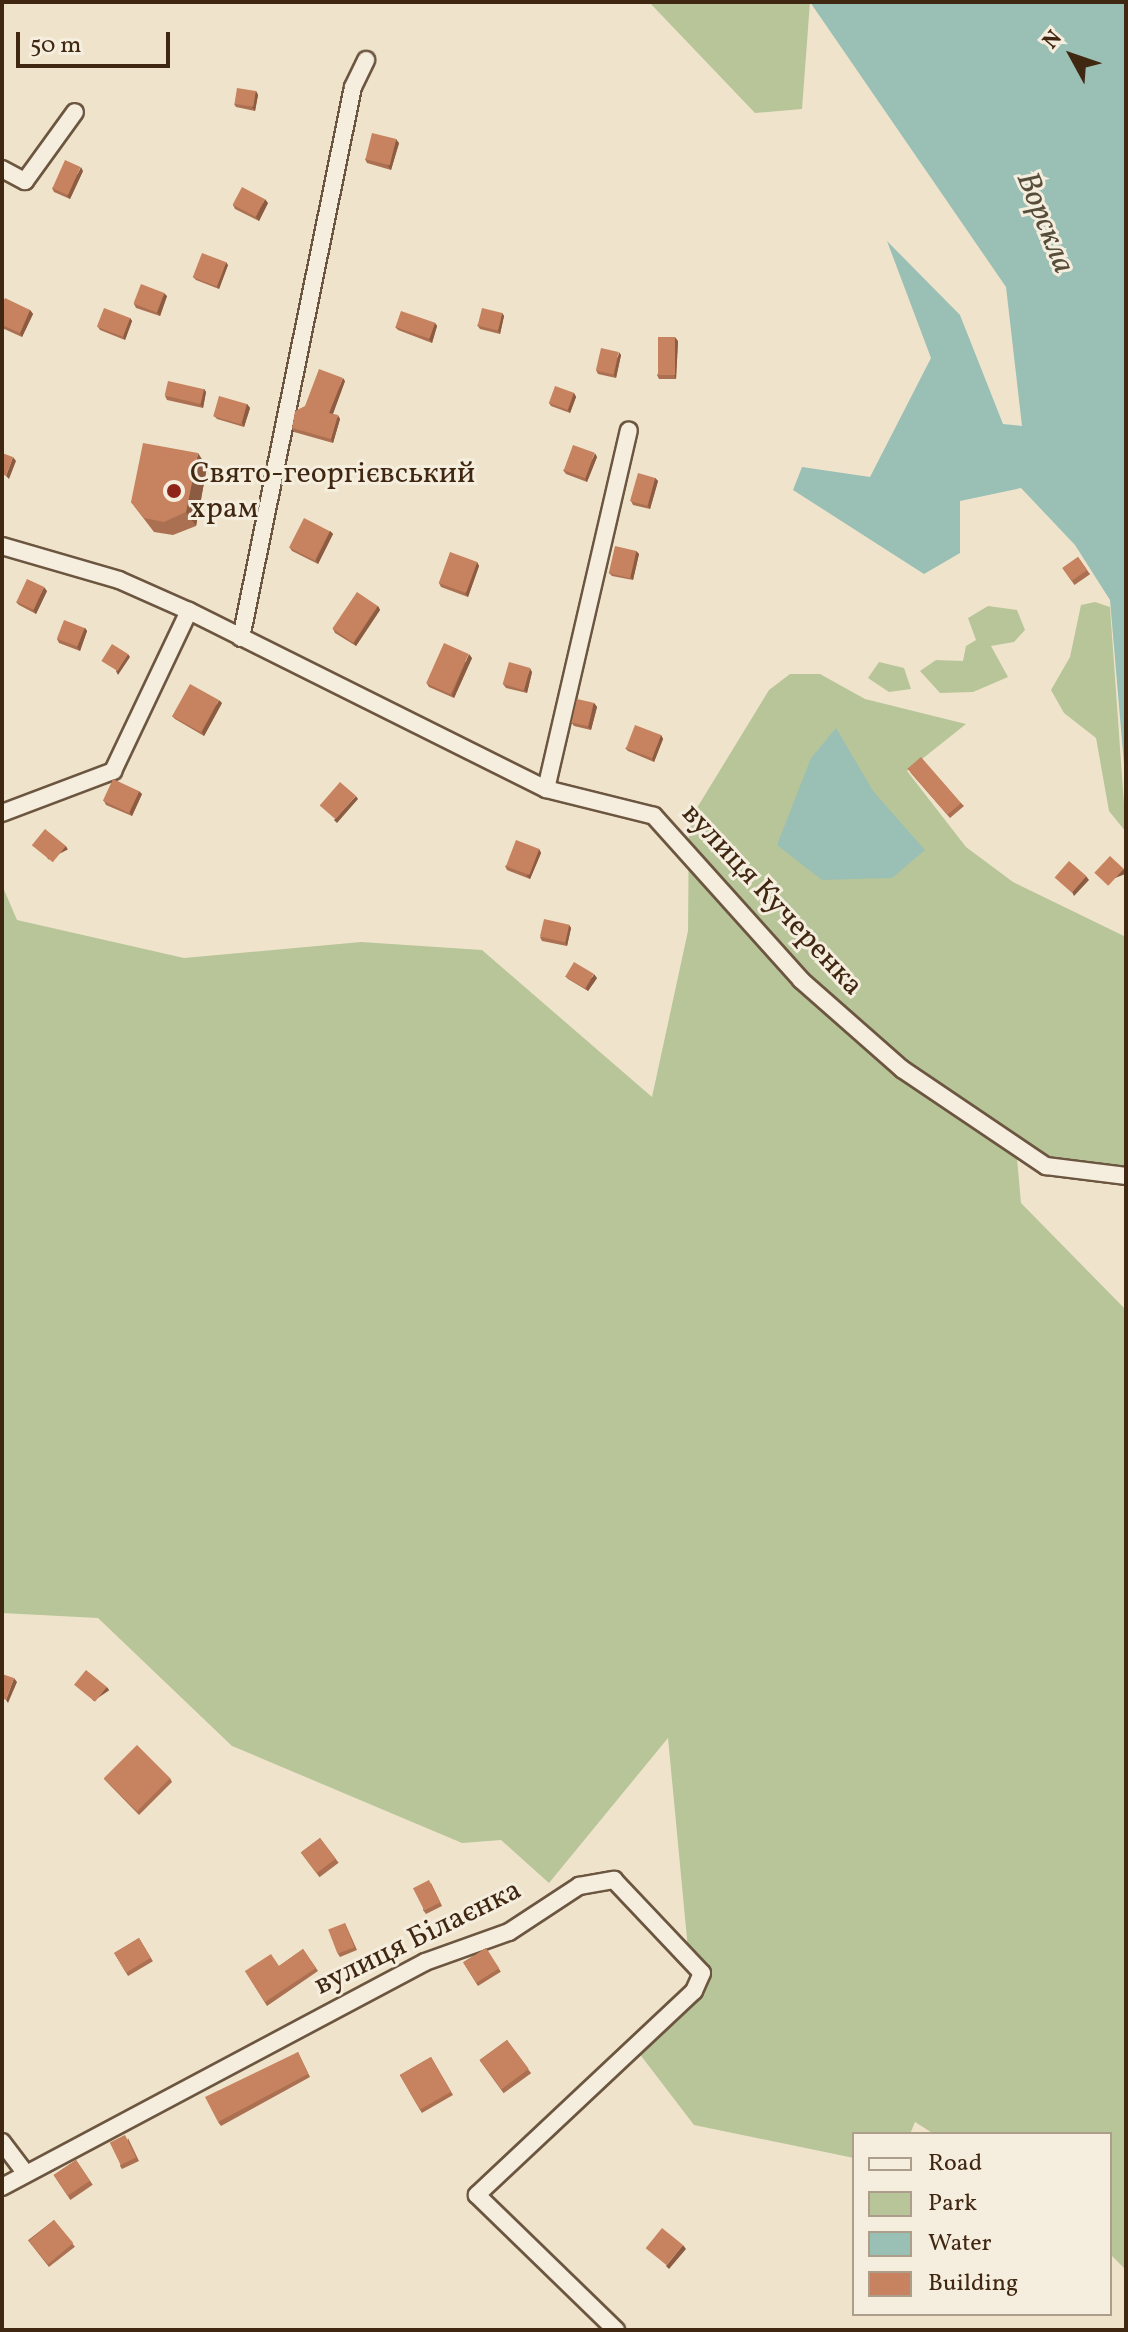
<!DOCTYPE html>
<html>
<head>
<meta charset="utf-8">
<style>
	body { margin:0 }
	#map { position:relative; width:1128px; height:2332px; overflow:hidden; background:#efe4cb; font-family:Vollkorn,serif }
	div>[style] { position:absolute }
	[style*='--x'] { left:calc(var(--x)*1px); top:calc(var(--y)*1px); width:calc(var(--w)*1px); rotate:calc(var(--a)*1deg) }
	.green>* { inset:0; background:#b7c599 }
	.water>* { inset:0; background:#9abfb5 }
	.roads { filter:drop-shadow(2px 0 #6c5640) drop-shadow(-2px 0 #6c5640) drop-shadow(0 2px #6c5640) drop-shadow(0 -2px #6c5640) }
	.street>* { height:16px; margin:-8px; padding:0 8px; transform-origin:8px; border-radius:8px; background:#f5eddd }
	.wall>* { inset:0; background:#ab7052; transform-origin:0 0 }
	.shaded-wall>* { inset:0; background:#8b5b42; transform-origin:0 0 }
	.building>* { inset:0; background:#c7825f; transform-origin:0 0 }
	.dots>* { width:22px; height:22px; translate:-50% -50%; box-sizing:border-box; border:4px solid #f5eddd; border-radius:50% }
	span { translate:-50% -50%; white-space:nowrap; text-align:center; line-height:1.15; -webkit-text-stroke:6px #f5eddd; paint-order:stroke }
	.poi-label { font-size:30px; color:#402711 }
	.left { translate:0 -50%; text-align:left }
	.street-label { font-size:30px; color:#402711 }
	.water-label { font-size:32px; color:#564d3a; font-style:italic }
	.frame { position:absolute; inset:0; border:4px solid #402711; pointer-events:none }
	.legend { position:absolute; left:852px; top:2132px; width:260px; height:184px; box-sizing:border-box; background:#f5eddd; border:2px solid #ad9e8b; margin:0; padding:10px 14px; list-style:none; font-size:24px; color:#402711 }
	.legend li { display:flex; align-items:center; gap:16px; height:40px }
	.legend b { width:40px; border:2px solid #ad9e8b }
	.north { position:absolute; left:1032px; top:16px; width:80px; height:80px; -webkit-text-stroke:6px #f5eddd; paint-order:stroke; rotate:310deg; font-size:22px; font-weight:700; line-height:32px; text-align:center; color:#402711 }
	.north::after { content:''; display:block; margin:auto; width:28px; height:36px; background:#402711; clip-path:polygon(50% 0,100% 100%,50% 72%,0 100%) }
	.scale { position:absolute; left:16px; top:32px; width:154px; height:36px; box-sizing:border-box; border:4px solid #402711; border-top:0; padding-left:10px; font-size:24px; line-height:28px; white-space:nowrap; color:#402711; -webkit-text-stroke:6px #f5eddd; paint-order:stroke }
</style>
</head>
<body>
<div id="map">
	<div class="green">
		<div style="clip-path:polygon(649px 2px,810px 2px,802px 109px,755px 113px)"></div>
		<div style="clip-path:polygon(1095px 602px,1110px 607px,1126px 832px,1109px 811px,1096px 738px,1064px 713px,1051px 690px,1070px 657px,1081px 605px)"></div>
		<div style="clip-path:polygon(988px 606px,1017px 610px,1025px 630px,1014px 642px,991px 646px,1008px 677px,973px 692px,940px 693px,920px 671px,936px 660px,963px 661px,966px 646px,976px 640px,968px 618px)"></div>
		<div style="clip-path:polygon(879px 662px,904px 668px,911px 689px,889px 692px,868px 678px)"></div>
		<div style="clip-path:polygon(790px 674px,820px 674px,865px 699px,966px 724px,907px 771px,966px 847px,1013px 882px,1126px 937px,1126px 1166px,1017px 1158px,1021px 1203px,1126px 1310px,1126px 2270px,1110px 2254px,1110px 2134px,934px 2134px,915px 2122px,910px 2134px,854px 2134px,854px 2158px,694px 2125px,632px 2044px,691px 1981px,668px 1738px,549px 1883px,501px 1840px,462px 1843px,232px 1746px,98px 1618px,2px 1613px,2px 885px,17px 920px,184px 958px,361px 942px,482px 950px,652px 1097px,688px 931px,689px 821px,769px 690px)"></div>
	</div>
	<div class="water">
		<div style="clip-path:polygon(810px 2px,1126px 2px,1126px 788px,1110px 600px,1075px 545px,1021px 488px,960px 501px,960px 553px,924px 574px,793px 490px,802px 467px,870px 477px,931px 358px,887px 241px,960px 315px,1003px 424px,1022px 426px,1006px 287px)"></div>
		<div style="clip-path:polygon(836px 728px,873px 791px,925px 850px,892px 878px,822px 880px,777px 845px,811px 758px)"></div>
	</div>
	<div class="roads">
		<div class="street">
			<div style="--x:2;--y:169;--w:26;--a:28"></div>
			<div style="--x:25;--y:181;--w:85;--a:-54.1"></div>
			<div style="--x:2;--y:546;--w:122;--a:16.2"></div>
			<div style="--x:119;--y:580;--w:77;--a:23.9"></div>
			<div style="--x:189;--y:611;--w:399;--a:26.5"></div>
			<div style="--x:546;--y:789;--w:111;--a:14"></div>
			<div style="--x:654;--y:816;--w:220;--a:48.1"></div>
			<div style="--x:801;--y:980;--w:135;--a:41.4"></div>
			<div style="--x:902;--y:1069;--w:174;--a:34"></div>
			<div style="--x:1046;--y:1166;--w:81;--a:7.1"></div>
			<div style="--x:241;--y:638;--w:562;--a:-78.51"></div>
			<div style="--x:353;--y:87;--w:30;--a:-64"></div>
			<div style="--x:546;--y:789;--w:368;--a:-77"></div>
			<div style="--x:2;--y:813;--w:119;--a:-20.7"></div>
			<div style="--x:113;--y:771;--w:177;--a:-64.6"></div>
			<div style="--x:2;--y:2142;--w:39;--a:53"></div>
			<div style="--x:2;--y:2187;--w:479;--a:-28"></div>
			<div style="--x:425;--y:1962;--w:89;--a:-19.7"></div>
			<div style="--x:509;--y:1932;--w:84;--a:-33.3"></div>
			<div style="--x:579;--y:1886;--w:36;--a:-10"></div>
			<div style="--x:614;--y:1880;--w:128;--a:46.6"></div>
			<div style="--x:702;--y:1973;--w:20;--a:114"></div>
			<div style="--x:694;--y:1991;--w:298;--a:136.8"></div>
			<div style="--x:477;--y:2195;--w:194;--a:44.2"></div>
		</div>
	</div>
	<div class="wall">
		<div style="clip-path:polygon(256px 91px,258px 95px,255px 111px,236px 107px,234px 104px)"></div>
		<div style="clip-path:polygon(399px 143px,391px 170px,367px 163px,365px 159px)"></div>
		<div style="clip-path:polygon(83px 171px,70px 199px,54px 192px,52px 188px)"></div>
		<div style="clip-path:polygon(268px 203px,259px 221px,235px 209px,233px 205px)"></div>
		<div style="clip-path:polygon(228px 265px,219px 289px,196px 280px,193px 277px)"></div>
		<div style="clip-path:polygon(167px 296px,160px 316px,136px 308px,134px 304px)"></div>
		<div style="clip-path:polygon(2px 304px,30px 310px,33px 314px,22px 337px,2px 328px)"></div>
		<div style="clip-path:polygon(502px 313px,504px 316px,500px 334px,480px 329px,477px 325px)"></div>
		<div style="clip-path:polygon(130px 318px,132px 321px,125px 340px,100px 330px,98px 327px)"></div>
		<div style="clip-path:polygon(435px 323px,437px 326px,432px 343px,398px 330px,395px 327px)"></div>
		<div style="clip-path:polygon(678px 341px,676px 379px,659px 379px,657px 375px)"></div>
		<div style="clip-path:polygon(621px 355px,616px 378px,598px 374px,596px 370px)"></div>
		<div style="clip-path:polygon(345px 381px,333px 414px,340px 419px,333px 443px,294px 432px,292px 428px)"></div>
		<div style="clip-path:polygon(204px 389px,206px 392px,203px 408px,167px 400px,165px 396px)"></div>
		<div style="clip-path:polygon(574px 393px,576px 397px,570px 413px,551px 406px,549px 403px)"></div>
		<div style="clip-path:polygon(247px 404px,250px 408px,244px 427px,217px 419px,214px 416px)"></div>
		<div style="clip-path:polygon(597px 457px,587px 482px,566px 474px,563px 470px)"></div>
		<div style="clip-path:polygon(207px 467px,196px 526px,173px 535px,154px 532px,131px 502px)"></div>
		<div style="clip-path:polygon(655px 478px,658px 481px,650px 509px,633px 505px,631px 501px)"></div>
		<div style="clip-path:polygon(330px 531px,333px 534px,318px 564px,292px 551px,290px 548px)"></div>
		<div style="clip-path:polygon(636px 551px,639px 554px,633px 580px,612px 576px,609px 573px)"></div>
		<div style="left:1078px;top:557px;width:21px;height:19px;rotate:55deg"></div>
		<div style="clip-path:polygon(477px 562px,479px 566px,468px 597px,441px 587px,439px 583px)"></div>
		<div style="clip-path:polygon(47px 591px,36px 614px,19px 605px,16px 602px)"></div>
		<div style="clip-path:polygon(378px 606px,380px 610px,356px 646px,335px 633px,333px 629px)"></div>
		<div style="clip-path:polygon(85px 628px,87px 631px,80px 651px,59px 643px,57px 639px)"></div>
		<div style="clip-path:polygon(472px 658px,454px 698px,429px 687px,427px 684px)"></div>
		<div style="clip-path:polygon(532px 672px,527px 693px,506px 688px,503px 684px)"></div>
		<div style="clip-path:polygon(222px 703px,204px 736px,175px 719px,172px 716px)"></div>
		<div style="clip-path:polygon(594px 703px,597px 707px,591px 730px,574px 726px,571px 722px)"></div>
		<div style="clip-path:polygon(661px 735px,663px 739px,654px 762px,628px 751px,625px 748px)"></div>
		<div style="clip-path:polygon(910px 772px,961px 803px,964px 806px,950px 818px)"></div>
		<div style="clip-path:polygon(142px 794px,132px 816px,106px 805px,104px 801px)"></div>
		<div style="clip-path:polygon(539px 849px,541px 853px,530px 879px,507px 870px,505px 866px)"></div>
		<div style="clip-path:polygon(569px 925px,571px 928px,567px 946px,542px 941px,540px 937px)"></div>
		<div style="clip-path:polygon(565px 976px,597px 978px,588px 991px,568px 979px)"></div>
		<div style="clip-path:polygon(170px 1778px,172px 1782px,139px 1815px,104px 1779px)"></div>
		<div style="left:320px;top:1838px;width:31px;height:24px;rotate:53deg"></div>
		<div style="clip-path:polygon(431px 1883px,442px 1906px,426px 1914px,423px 1910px)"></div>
		<div style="clip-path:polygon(345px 1923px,357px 1950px,340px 1957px,338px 1954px)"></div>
		<div style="left:139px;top:1938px;width:27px;height:29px;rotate:59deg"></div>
		<div style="left:486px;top:1948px;width:28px;height:27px;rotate:58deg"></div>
		<div style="clip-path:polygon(303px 1949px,318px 1971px,267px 2006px,245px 1971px,279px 1966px)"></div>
		<div style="left:507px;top:2040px;width:41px;height:34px;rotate:54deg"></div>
		<div style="clip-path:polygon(298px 2052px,310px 2077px,221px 2126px,218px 2122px)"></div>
		<div style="left:431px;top:2057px;width:44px;height:36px;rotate:60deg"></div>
		<div style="clip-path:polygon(128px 2138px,139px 2161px,122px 2169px,120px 2166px)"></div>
		<div style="left:76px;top:2160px;width:30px;height:27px;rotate:56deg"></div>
		<div style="left:54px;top:2220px;width:34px;height:33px;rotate:52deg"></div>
	</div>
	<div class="shaded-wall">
		<div style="clip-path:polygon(256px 91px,258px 95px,255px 111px,252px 107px)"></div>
		<div style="clip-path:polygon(396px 139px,399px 143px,391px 170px,388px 166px)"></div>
		<div style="clip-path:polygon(81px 167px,83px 171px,70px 199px,67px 196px)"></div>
		<div style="clip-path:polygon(265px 199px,268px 203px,259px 221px,256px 217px)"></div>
		<div style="clip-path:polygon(226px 262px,228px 265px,219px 289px,217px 286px)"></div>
		<div style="clip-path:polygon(164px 293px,167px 296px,160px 316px,157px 313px)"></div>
		<div style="clip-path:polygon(30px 310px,33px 314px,22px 337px,20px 333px)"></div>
		<div style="clip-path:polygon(502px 313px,504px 316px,500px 334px,498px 330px)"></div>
		<div style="clip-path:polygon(130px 318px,132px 321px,125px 340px,123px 336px)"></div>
		<div style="clip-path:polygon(435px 323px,437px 326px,432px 343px,429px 339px)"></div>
		<div style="clip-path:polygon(675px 337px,678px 341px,676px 379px,674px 375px)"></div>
		<div style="clip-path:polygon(619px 352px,621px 355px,616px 378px,614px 375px)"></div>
		<div style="clip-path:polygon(343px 378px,345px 381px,332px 416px,329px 413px)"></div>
		<div style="clip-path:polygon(204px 389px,206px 392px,203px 408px,200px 404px)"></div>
		<div style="clip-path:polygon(574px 393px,576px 397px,570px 413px,568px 410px)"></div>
		<div style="clip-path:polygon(247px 404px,250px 408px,244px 427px,242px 423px)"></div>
		<div style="clip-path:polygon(338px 415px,340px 419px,333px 443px,331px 439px)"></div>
		<div style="clip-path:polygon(198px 453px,207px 467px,196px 526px,186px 512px)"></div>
		<div style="clip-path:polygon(595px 453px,597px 457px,587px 482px,585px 478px)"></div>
		<div style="clip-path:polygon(13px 457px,16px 461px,9px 479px,6px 476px)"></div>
		<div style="clip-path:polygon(655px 478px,658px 481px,650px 509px,648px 506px)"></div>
		<div style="clip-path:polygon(330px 531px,333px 534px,318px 564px,316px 560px)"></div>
		<div style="clip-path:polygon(636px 551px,639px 554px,633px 580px,630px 577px)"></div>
		<div style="clip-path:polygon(477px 562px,479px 566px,468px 597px,465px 593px)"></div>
		<div style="clip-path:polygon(44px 587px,47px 591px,36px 614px,33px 610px)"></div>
		<div style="clip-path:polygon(378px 606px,380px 610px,356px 646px,354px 643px)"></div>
		<div style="clip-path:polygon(85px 628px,87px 631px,80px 651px,77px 647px)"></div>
		<div style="clip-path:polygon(128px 654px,130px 657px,118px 675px,116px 671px)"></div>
		<div style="clip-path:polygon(469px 654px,472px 658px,454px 698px,452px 695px)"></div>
		<div style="clip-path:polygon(530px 668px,532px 672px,527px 693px,524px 690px)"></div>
		<div style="clip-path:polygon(219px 700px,222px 703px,204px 736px,202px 732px)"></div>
		<div style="clip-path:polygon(594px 703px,597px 707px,591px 730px,588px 727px)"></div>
		<div style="clip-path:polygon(661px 735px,663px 739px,654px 762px,652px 758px)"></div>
		<div style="clip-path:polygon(139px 791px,142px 794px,132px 816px,129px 812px)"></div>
		<div style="clip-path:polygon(356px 796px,358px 799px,337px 823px,334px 820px)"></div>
		<div style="left:66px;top:846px;width:4px;height:22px;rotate:63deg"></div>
		<div style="clip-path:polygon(539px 849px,541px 853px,530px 879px,527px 876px)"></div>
		<div style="left:1124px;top:869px;width:5px;height:23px;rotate:68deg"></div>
		<div style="clip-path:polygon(1086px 876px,1089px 880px,1074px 896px,1072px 892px)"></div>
		<div style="clip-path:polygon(569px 925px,571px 928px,567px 946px,565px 942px)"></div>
		<div style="clip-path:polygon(594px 974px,597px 978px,588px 991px,586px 988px)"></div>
		<div style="clip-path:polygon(14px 1678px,17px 1682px,8px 1703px,6px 1700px)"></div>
		<div style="left:107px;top:1687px;width:4px;height:19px;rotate:56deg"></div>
		<div style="clip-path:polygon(683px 2245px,686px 2249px,669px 2269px,666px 2266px)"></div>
	</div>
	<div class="building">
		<div style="left:237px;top:88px;width:19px;height:16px;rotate:9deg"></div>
		<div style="left:372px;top:133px;width:25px;height:27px;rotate:14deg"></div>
		<div style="left:65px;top:160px;width:17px;height:31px;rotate:24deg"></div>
		<div style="left:242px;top:187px;width:26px;height:20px;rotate:28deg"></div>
		<div style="left:202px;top:253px;width:26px;height:26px;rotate:21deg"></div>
		<div style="left:141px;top:284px;width:25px;height:21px;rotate:21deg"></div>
		<div style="clip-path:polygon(5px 298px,30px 310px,20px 333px,2px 325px,2px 304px)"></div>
		<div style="left:104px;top:308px;width:28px;height:20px;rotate:21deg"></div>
		<div style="left:482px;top:308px;width:21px;height:18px;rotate:14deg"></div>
		<div style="left:401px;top:311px;width:36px;height:17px;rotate:19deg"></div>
		<div style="left:658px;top:337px;width:17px;height:38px"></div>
		<div style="left:601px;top:348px;width:18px;height:23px;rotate:13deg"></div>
		<div style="clip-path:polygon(319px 369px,343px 378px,329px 413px,338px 415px,331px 439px,292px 428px,295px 411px,305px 406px)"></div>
		<div style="left:168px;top:381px;width:37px;height:15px;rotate:13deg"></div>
		<div style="left:555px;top:386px;width:20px;height:18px;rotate:20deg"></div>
		<div style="left:219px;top:396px;width:29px;height:21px;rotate:16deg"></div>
		<div style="clip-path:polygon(143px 443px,198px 453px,186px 512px,164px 522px,144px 518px,131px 502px)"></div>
		<div style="left:573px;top:445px;width:23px;height:27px;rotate:20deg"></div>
		<div style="clip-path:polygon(2px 453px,13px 457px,6px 476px,2px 474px)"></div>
		<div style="left:638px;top:473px;width:18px;height:29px;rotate:16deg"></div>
		<div style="left:304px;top:518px;width:29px;height:33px;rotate:27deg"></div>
		<div style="left:615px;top:546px;width:22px;height:28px;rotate:13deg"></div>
		<div style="left:450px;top:552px;width:29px;height:33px;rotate:20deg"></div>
		<div style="left:1078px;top:557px;width:16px;height:19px;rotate:55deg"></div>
		<div style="left:27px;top:579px;width:19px;height:25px;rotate:25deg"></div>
		<div style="left:357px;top:592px;width:25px;height:44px;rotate:34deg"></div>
		<div style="left:64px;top:620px;width:22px;height:20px;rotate:21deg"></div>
		<div style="left:444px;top:643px;width:27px;height:44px;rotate:24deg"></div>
		<div style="left:112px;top:644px;width:19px;height:20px;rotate:32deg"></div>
		<div style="left:509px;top:662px;width:22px;height:23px;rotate:16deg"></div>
		<div style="left:190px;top:684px;width:33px;height:37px;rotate:29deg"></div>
		<div style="left:577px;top:699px;width:17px;height:24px;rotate:13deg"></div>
		<div style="left:635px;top:725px;width:28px;height:25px;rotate:21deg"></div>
		<div style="left:921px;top:757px;width:61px;height:18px;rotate:49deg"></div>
		<div style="left:113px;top:779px;width:29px;height:24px;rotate:25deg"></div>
		<div style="left:340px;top:782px;width:21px;height:31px;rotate:41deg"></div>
		<div style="left:45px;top:829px;width:27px;height:21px;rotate:39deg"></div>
		<div style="left:516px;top:840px;width:25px;height:28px;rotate:21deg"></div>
		<div style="left:1110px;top:856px;width:19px;height:23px;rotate:43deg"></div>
		<div style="left:1069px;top:861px;width:23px;height:22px;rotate:41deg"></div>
		<div style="left:544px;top:919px;width:26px;height:18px;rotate:13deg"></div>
		<div style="left:574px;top:962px;width:23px;height:17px;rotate:31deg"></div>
		<div style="left:86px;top:1670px;width:27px;height:19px;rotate:39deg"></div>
		<div style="clip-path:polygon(2px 1674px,14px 1678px,6px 1700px,2px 1698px)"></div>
		<div style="left:137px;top:1745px;width:47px;height:47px;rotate:45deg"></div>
		<div style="left:320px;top:1838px;width:26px;height:24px;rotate:53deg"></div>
		<div style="left:429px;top:1880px;width:25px;height:18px;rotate:63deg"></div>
		<div style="left:345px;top:1923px;width:26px;height:18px;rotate:69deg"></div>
		<div style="left:139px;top:1938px;width:23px;height:29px;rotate:59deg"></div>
		<div style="left:486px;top:1948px;width:24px;height:27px;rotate:57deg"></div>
		<div style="clip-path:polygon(303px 1949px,316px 1968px,265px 2002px,245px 1971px,271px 1954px,279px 1966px)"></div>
		<div style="left:507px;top:2040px;width:36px;height:34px;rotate:53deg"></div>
		<div style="clip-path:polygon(298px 2052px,308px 2074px,218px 2122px,205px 2097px)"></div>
		<div style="left:431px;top:2057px;width:40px;height:36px;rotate:60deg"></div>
		<div style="left:125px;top:2135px;width:25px;height:17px;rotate:64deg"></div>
		<div style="left:76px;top:2160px;width:25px;height:27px;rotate:56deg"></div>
		<div style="left:54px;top:2220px;width:30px;height:33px;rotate:50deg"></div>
		<div style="left:662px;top:2228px;width:27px;height:26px;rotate:39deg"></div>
	</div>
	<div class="dots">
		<div style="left:174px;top:491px;background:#8f2418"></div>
	</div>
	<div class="poi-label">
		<span class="left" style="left:190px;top:491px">Свято-георгієвський<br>храм</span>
	</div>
	<div class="street-label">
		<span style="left:772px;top:900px;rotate:47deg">вулиця Кучеренка</span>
		<span style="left:418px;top:1938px;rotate:-26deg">вулиця Білаєнка</span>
	</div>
	<div class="water-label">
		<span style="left:1044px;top:223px;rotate:68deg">Ворскла</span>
	</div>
	<div class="frame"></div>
	<ul class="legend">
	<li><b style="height:10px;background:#f5eddd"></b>Road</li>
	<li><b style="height:22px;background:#b7c599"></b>Park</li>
	<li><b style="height:22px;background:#9abfb5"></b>Water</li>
	<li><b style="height:22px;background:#c7825f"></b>Building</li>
	</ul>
	<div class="north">N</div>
	<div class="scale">50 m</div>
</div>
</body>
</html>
